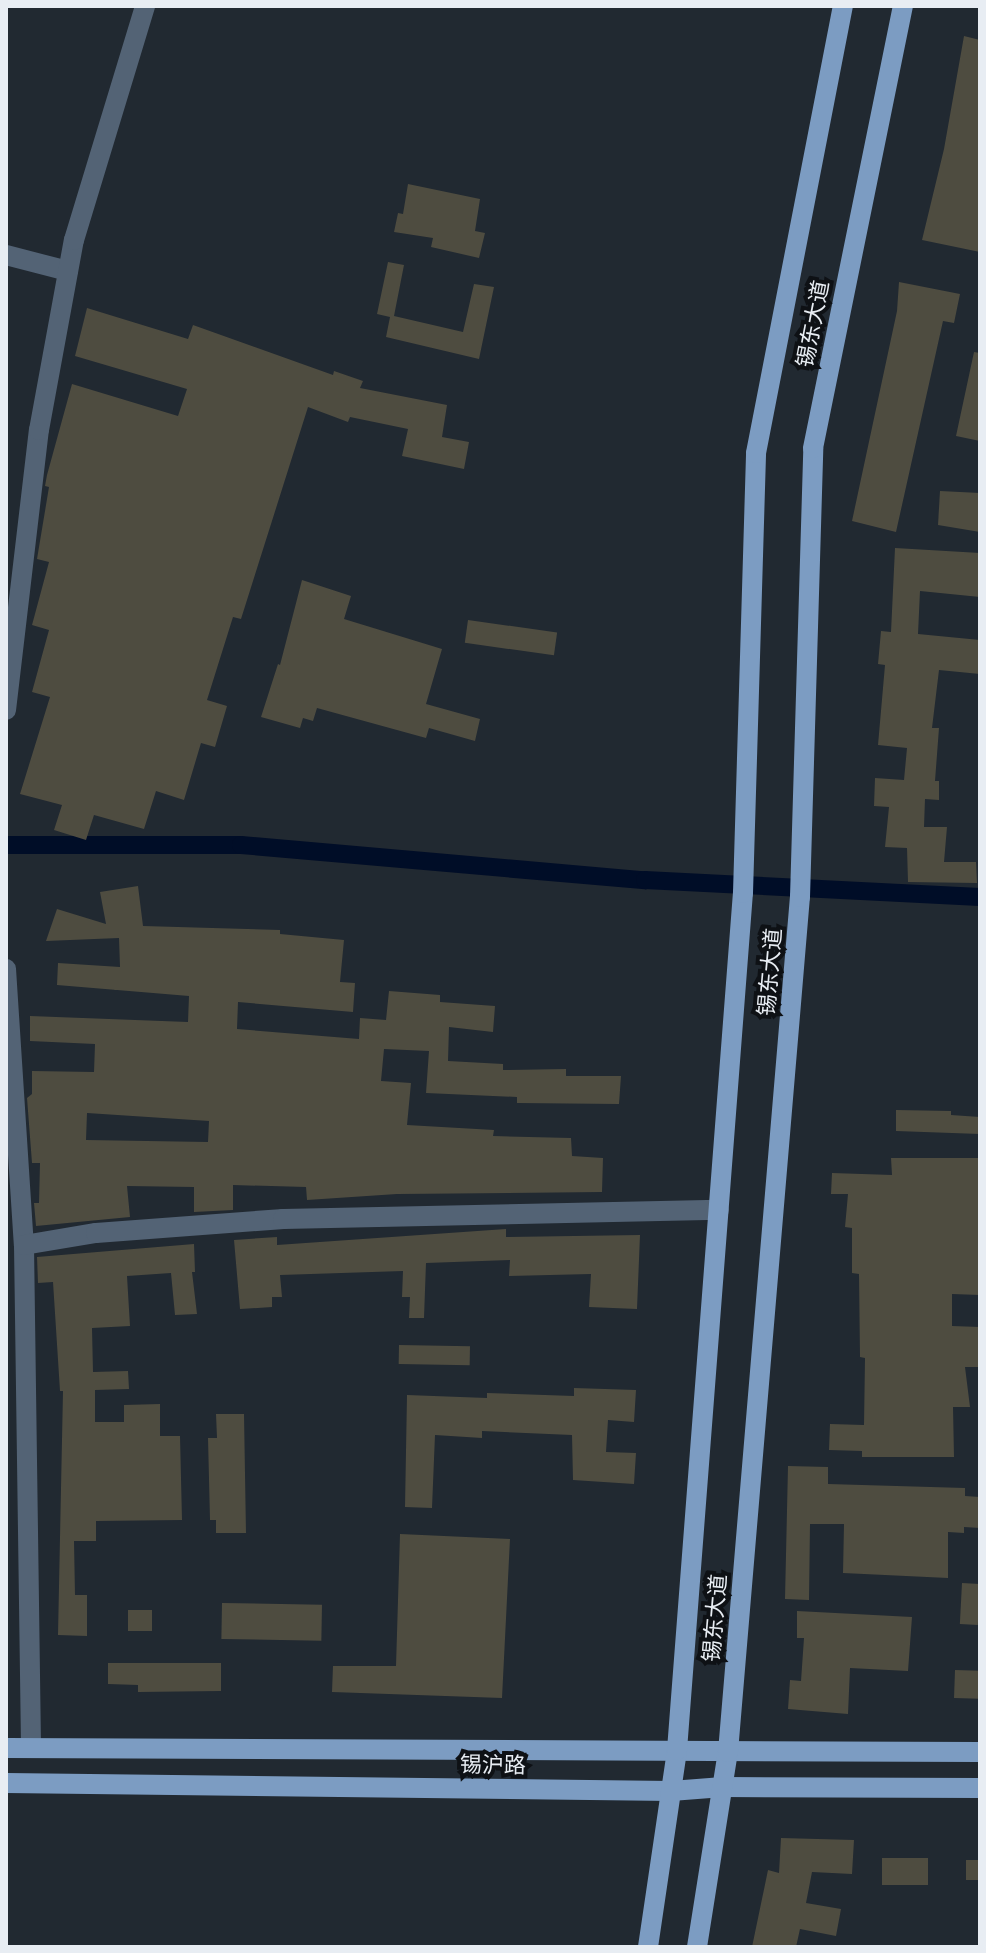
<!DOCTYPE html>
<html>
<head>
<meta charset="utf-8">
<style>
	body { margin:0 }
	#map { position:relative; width:986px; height:1953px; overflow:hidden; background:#212931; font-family:Figtree,"Noto Sans SC",sans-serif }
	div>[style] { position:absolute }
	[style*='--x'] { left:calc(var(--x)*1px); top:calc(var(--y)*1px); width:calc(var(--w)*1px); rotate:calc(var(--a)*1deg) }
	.canal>* { height:18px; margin:-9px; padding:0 9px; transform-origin:9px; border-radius:9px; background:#000d27 }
	.building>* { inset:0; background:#4e4c40; transform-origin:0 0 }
	.minor>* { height:20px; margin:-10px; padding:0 10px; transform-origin:10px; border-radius:10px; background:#536375 }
	.major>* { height:20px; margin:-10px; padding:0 10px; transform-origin:10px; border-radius:10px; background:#7c9cc2 }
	span { translate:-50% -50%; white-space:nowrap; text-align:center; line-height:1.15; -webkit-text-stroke:8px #0e1115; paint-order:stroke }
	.street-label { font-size:22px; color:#e8edf3 }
	.frame { position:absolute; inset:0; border:8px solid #e8edf3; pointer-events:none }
</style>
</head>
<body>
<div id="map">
	<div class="canal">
		<div style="--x:6;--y:845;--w:235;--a:0"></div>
		<div style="--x:241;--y:845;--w:406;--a:5"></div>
		<div style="--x:645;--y:880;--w:335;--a:2.9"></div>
	</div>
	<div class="building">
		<div style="clip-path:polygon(964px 36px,980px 40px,980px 252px,922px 240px,944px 149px)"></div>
		<div style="clip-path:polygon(408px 184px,480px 199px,475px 231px,485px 233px,479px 258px,431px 247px,433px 238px,394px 232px,398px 213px,403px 214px)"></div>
		<div style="clip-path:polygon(388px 262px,404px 265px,394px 316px,463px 332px,474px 284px,494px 287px,479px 359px,386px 337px,390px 317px,377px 314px)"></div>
		<div style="clip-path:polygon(899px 282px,960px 294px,954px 323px,943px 321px,896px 532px,852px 521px,897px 311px)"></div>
		<div style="clip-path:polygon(87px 308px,188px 339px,193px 325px,333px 375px,334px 371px,363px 381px,360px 388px,447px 405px,442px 437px,469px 442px,464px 469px,402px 456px,408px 429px,350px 417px,348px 422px,308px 407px,241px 619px,233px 617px,207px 700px,227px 706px,215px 747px,201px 743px,184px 800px,156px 791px,144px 829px,94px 815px,86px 840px,54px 830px,62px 805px,20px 794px,50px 697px,32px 692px,49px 630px,32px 625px,49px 562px,37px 559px,49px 487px,45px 486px,47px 475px,72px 384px,178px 416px,187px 389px,75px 356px)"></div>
		<div style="clip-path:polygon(974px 352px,980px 353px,980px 441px,956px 436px)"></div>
		<div style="clip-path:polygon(940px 491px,980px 493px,980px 532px,938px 525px)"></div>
		<div style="clip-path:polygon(895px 548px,980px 553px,980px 597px,920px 591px,918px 634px,980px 640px,980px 674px,939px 670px,932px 728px,939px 728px,935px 781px,939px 781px,939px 800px,925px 799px,924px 827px,947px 827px,944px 862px,976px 862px,977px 883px,908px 882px,907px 848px,885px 847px,889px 807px,874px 806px,875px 778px,904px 780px,907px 748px,878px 745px,885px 665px,878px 664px,881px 631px,891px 632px)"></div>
		<div style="clip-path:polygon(302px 580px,351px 596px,344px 619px,442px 649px,426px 704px,480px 719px,475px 741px,429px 728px,426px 738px,317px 708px,313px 721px,303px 718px,300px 728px,261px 717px,278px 664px,280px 665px)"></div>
		<div style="left:468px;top:620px;width:90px;height:23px;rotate:8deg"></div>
		<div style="clip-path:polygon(evenodd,138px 886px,143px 926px,280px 930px,280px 934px,344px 940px,340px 982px,355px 983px,353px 1012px,238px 1002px,237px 1029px,359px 1039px,360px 1018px,386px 1020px,389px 991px,440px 995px,440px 1002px,495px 1006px,493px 1032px,449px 1027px,448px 1061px,503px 1064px,503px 1070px,566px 1069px,566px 1076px,621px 1076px,619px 1104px,517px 1103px,517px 1097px,426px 1093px,429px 1051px,384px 1049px,381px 1081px,411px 1083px,407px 1125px,494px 1130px,493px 1136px,571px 1138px,572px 1156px,603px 1158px,602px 1192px,397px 1194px,307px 1200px,306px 1187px,233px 1185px,233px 1210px,194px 1212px,194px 1187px,127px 1186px,130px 1217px,36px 1226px,34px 1203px,39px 1203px,40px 1163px,32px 1163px,27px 1098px,32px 1094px,32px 1071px,94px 1072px,95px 1044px,30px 1041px,30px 1016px,188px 1022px,189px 996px,57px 985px,58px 963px,120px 967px,119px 938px,46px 941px,57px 909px,106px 924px,100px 892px,138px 886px,87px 1113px,209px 1121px,208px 1142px,86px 1140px,87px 1113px)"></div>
		<div style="clip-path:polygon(896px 1110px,951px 1111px,951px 1115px,980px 1117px,980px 1134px,896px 1131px)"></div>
		<div style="clip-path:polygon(891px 1158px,980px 1158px,980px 1295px,952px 1294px,952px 1326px,980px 1327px,980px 1367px,965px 1367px,970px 1407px,953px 1407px,954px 1457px,862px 1457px,862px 1451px,829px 1450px,830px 1424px,864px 1425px,865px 1358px,860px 1357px,859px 1274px,852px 1273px,852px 1228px,845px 1227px,848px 1194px,831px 1194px,832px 1173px,892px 1175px)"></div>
		<div style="clip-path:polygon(506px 1229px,506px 1237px,640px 1235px,637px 1309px,589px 1307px,591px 1274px,509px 1276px,510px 1260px,426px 1263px,424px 1318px,409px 1318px,410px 1297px,402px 1297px,403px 1271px,280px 1275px,282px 1297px,272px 1297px,272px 1307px,240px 1309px,234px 1240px,277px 1237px,277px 1245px)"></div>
		<div style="clip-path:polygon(194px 1244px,195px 1272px,192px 1272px,197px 1314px,175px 1315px,171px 1273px,127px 1276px,130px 1326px,92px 1328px,93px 1372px,128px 1371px,129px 1389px,95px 1390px,95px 1422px,124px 1422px,124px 1405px,160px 1404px,160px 1436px,180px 1436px,182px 1520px,96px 1521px,96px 1541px,74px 1541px,75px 1595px,87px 1595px,87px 1636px,58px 1635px,63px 1391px,60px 1391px,53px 1282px,38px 1283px,37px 1257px)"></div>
		<div style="left:399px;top:1345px;width:71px;height:19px;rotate:1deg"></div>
		<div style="clip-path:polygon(574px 1388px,636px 1390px,634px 1422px,608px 1420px,606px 1452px,636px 1453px,634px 1484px,573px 1480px,572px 1435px,482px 1431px,482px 1438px,435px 1435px,432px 1508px,405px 1507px,407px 1395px,487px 1398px,487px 1393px,574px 1396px)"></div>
		<div style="clip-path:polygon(216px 1414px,244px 1414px,246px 1533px,216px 1533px,216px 1520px,210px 1520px,208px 1438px,217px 1438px)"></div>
		<div style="clip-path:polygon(788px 1466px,828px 1467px,828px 1484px,965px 1488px,965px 1496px,980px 1497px,980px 1528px,964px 1527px,964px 1533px,948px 1532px,948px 1578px,843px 1573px,844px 1524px,810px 1524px,809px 1600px,785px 1599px)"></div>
		<div style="clip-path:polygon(400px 1534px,510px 1539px,502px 1698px,332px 1692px,333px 1666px,396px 1666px)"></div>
		<div style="left:962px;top:1583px;width:18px;height:41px;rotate:3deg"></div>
		<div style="left:222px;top:1603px;width:100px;height:36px;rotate:1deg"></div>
		<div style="left:152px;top:1610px;width:21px;height:24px;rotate:90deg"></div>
		<div style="clip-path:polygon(797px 1611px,912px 1617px,908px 1671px,850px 1668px,848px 1714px,788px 1709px,790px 1680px,801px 1681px,804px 1638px,797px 1638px)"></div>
		<div style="clip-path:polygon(108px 1663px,221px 1663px,221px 1691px,138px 1692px,138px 1685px,108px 1684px)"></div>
		<div style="left:955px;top:1670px;width:25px;height:28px;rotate:2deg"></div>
		<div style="clip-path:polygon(781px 1838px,854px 1840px,852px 1874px,812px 1872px,806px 1903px,841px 1909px,836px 1936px,800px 1929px,796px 1947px,752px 1947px,768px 1870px,779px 1873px)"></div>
		<div style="left:882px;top:1858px;width:46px;height:27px"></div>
		<div style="left:966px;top:1860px;width:14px;height:20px"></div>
	</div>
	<div class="minor">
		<div style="--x:6;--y:255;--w:64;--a:14.5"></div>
		<div style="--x:6;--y:710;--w:282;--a:-83.3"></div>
		<div style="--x:39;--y:430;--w:193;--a:-79.6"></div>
		<div style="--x:74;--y:240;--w:245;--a:-73.1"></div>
		<div style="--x:6;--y:969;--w:277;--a:86.3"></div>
		<div style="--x:24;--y:1245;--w:503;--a:89.2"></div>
		<div style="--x:24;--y:1245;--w:73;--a:-9.5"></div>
		<div style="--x:96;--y:1233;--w:188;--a:-4.3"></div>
		<div style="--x:283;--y:1219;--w:436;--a:-1.2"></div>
	</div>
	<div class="major">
		<div style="--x:6;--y:1748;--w:974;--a:0.24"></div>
		<div style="--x:6;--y:1783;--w:665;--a:0.69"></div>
		<div style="--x:671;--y:1791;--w:52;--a:-4.4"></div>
		<div style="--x:723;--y:1787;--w:257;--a:0.2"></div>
		<div style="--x:648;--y:1947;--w:199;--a:-81.6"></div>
		<div style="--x:677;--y:1750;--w:860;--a:-85.6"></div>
		<div style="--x:743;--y:893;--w:440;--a:-88.3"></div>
		<div style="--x:756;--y:453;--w:455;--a:-79"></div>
		<div style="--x:697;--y:1947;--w:197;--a:-81"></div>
		<div style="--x:728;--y:1752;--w:858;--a:-85.19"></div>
		<div style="--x:800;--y:897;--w:449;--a:-88.3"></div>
		<div style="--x:813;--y:448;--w:451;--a:-78.5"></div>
	</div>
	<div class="street-label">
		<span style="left:813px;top:324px;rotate:-79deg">锡东大道</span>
		<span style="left:770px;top:972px;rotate:-85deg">锡东大道</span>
		<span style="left:715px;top:1618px;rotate:-85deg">锡东大道</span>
		<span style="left:493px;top:1765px;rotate:1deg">锡沪路</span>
	</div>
	<div class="frame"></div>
</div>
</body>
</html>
